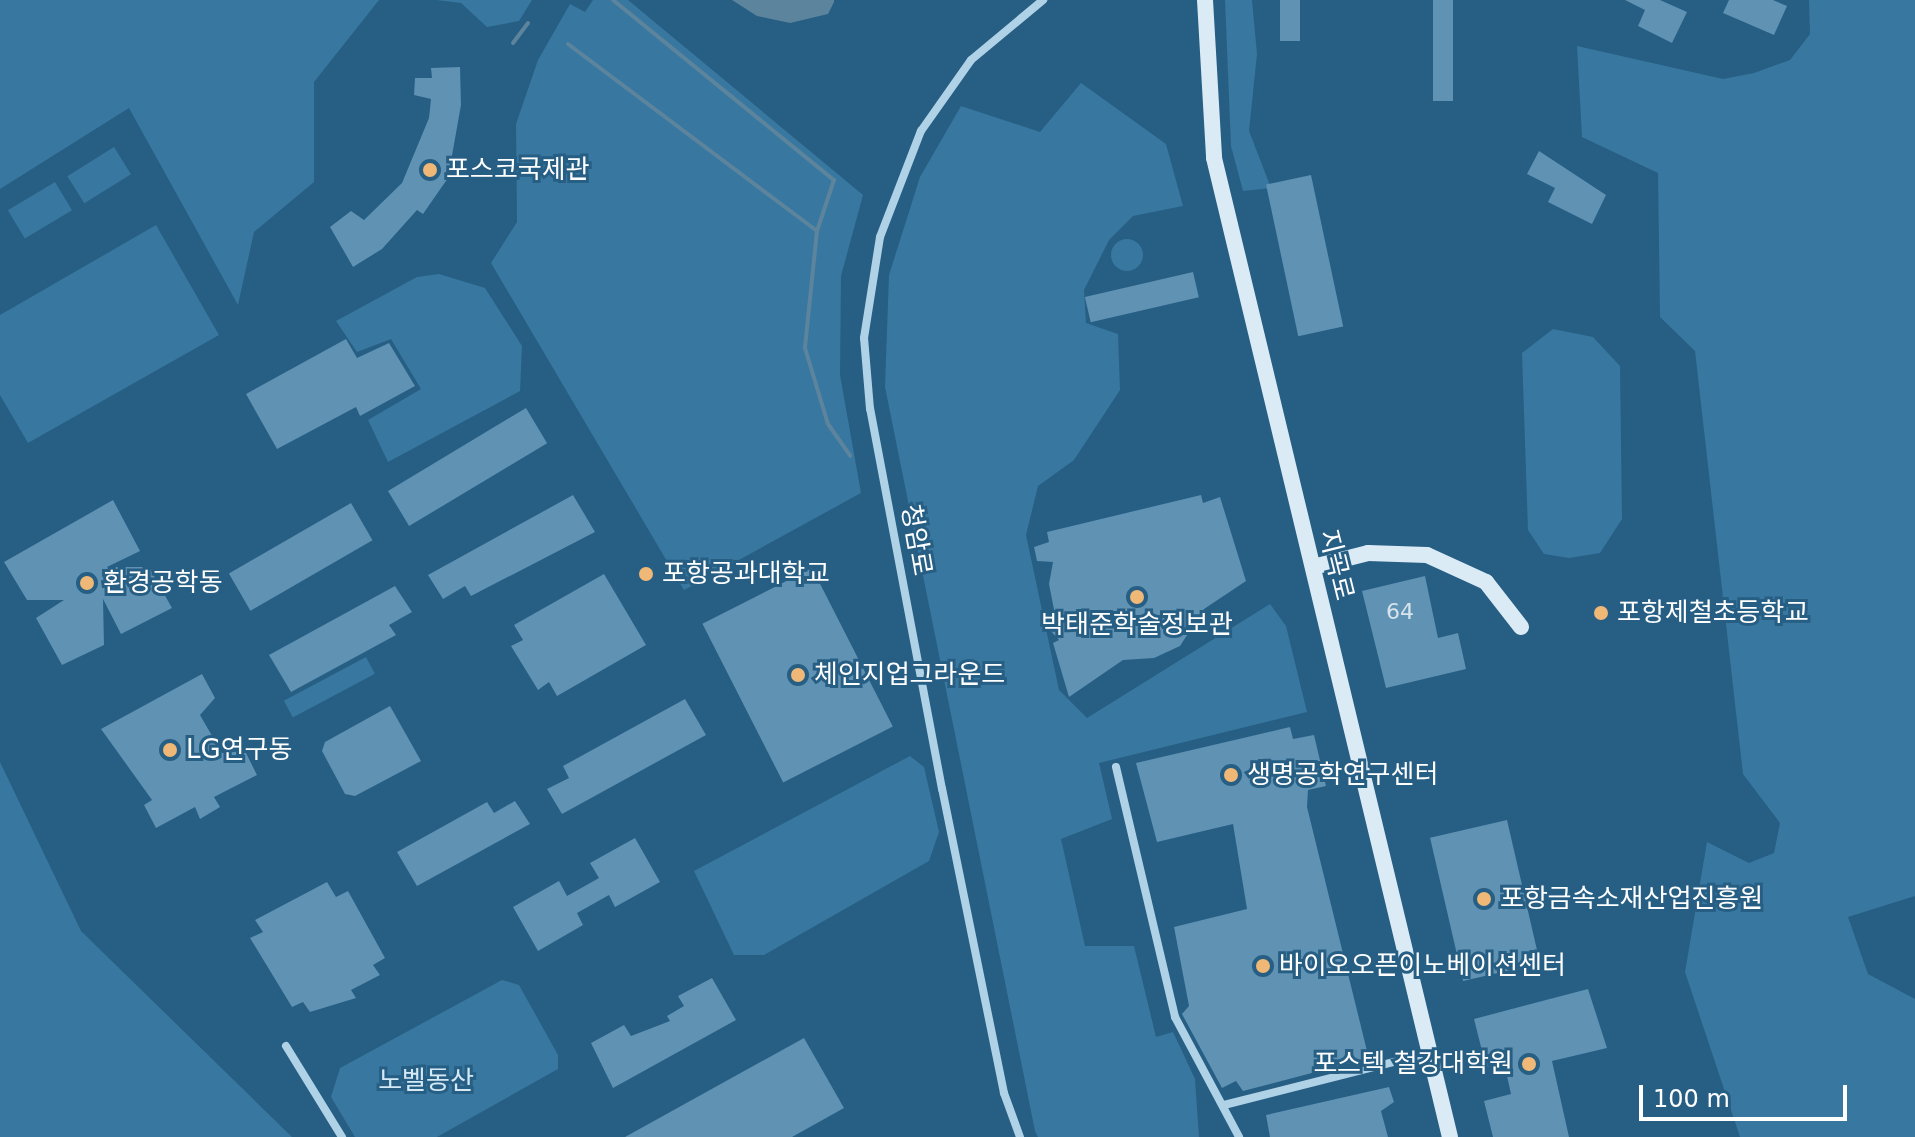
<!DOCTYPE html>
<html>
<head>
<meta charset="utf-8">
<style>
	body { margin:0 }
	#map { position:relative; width:1915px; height:1137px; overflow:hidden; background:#275e84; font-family:"DejaVu Sans","Noto Sans KR",sans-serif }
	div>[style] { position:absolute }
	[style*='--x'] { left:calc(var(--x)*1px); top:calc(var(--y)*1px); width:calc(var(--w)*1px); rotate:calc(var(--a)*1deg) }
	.green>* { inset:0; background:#38779f; transform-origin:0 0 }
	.round { border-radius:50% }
	.water>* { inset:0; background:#5d849d }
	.stream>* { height:4px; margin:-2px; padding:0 2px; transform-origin:2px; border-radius:2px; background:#5d849d }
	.building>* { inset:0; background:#5f92b3; transform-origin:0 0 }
	.street>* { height:8px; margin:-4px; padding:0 4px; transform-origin:4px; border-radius:4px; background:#b0d2e7 }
	.secondary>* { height:16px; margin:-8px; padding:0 8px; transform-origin:8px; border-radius:8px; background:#daebf6 }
	.dots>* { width:22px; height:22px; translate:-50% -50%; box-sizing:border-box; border:4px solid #275e84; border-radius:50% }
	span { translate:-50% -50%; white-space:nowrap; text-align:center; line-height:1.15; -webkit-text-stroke:6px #275e84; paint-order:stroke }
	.number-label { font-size:22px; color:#d7e4ec }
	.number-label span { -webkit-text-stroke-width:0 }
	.poi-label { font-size:26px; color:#fff }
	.left { translate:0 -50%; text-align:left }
	.right { translate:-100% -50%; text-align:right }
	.street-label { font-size:26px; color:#fff }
	.park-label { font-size:26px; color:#d4e9f6 }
	.scale { position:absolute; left:1639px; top:1085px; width:208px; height:36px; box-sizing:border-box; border:4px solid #fff; border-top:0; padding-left:10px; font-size:24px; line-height:28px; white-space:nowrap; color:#fff; -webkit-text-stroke:6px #275e84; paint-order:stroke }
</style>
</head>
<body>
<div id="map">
	<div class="green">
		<div style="clip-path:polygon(0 0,379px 0,314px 82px,314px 182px,254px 232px,238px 305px,129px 108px,0 189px)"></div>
		<div style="clip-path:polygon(436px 0,532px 0,519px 21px,487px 27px,461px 3px)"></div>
		<div style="clip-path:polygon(593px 0,628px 0,863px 195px,841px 276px,840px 375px,861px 493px,684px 590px,491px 263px,517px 222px,516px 124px,538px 60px,570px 4px,585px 12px)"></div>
		<div style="clip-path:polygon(1225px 0,1252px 0,1257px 54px,1249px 131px,1271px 188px,1243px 191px,1231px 146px)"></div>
		<div style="clip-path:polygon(1809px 0,1915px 0,1915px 896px,1848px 917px,1868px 974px,1915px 999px,1915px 1137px,1740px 1137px,1685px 972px,1707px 842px,1749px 863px,1774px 853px,1780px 823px,1743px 774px,1695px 351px,1660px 317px,1658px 173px,1582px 137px,1577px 46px,1723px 79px,1754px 73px,1790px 60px,1810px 34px)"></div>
		<div style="clip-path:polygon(1081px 83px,1166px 144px,1183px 206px,1133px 216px,1109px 240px,1084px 290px,1086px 323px,1118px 334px,1120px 390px,1074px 460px,1038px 486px,1026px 535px,1059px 690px,1087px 718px,1270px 604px,1286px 626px,1307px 712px,1099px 763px,1112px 819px,1061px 839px,1085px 946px,1134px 946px,1156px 1037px,1173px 1032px,1195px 1079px,1199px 1137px,1038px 1137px,1035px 1131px,885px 387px,889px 275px,920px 177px,961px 106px,1040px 132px)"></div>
		<div style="left:114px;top:147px;width:32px;height:55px;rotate:58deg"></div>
		<div style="left:55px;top:182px;width:33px;height:55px;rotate:59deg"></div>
		<div style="clip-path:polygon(156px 225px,219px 335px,28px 443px,0 395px,0 315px)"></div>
		<div class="round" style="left:1111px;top:239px;width:32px;height:32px"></div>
		<div style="clip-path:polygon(439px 274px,485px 288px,522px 346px,520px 391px,388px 462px,368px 420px,421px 389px,391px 339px,357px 352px,336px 321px,417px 277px)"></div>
		<div style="clip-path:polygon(1553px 329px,1593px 337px,1620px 366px,1622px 519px,1600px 553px,1569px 558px,1544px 554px,1528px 530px,1522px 353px)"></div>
		<div style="left:366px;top:657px;width:19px;height:93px;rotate:62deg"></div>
		<div style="clip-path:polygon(910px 756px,924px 767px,939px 832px,929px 861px,764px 955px,734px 955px,694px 871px)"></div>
		<div style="clip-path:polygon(0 762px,81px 931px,292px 1137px,0 1137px)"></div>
		<div style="clip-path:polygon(502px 980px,519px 985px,558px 1055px,558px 1069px,437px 1137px,355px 1137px,331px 1097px,340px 1068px)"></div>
	</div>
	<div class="water">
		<div style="clip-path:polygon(732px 0,834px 0,834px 2px,828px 14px,790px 23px,757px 16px)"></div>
	</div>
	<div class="stream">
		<div style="--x:613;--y:0;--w:285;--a:39.2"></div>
		<div style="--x:834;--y:180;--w:54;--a:108.4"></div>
		<div style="--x:817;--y:231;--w:118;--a:95.9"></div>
		<div style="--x:805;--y:348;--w:79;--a:73.2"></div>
		<div style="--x:828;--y:424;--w:39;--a:55"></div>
		<div style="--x:513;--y:43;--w:25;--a:-53"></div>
		<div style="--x:568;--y:44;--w:311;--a:36.9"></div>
	</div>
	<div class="building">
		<div style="left:1280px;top:0;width:20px;height:41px"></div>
		<div style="left:1433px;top:0;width:20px;height:101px"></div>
		<div style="clip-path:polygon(1625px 0,1660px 0,1687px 12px,1672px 43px,1638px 26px,1645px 10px)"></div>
		<div style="clip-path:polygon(1729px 0,1773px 0,1787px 6px,1774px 35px,1723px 13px)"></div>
		<div style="clip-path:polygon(460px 67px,461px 105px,448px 178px,423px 214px,417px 210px,382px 249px,353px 267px,330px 227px,351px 211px,364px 220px,402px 183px,429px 118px,431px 99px,414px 95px,415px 78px,432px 78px,431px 68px)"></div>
		<div style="clip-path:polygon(1539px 151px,1606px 195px,1592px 224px,1548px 202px,1555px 188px,1527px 174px)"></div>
		<div style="left:1311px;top:175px;width:155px;height:46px;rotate:78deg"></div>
		<div style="left:1193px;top:272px;width:26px;height:111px;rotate:77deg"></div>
		<div style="clip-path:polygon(346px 339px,357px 358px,389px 343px,415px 386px,360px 416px,356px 407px,277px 449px,246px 394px)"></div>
		<div style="left:526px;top:408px;width:41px;height:161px;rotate:59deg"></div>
		<div style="clip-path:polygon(573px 495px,595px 532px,471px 596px,465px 586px,443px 599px,428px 575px)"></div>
		<div style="clip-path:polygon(1201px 495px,1203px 503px,1220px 497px,1246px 581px,1204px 609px,1180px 646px,1154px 658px,1123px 660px,1069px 697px,1053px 643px,1059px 640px,1048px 628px,1057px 625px,1049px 584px,1053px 562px,1037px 561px,1034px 547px,1049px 542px,1047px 532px)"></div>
		<div style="clip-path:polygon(113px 500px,140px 551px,107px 567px,149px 567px,172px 608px,121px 634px,103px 599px,104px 645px,62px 665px,36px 618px,64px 600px,27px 600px,4px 562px)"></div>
		<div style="left:351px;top:503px;width:43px;height:141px;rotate:60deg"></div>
		<div style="left:812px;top:568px;width:178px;height:123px;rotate:63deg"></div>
		<div style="clip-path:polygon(604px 574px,646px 645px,557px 696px,549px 682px,538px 690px,511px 646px,523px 640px,514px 625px)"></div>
		<div style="clip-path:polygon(1425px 576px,1438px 638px,1458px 633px,1466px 669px,1386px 688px,1362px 591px)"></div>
		<div style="clip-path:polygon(395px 586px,412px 612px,389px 625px,396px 635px,291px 692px,269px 655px)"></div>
		<div style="clip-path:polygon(202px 674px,215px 698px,200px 715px,222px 753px,245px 751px,257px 775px,214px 797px,220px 807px,200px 819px,195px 807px,156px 828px,144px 805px,152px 800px,101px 729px)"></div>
		<div style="clip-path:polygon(685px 699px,706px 735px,562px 814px,547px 789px,569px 778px,563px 766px)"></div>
		<div style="clip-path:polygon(390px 706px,421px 761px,355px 796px,345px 794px,322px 751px,325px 742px)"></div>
		<div style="clip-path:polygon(1290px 727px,1293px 739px,1314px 735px,1326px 786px,1308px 790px,1307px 807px,1367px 1051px,1365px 1059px,1243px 1091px,1236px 1081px,1222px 1088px,1182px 1014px,1189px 1006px,1174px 927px,1247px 909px,1233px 824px,1157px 842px,1136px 763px)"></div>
		<div style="clip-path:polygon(515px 801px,530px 824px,417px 886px,397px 852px,487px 802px,494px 813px)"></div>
		<div style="left:1507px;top:820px;width:147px;height:79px;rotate:77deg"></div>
		<div style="clip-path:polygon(635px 838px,660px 882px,615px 907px,609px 895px,577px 913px,583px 925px,538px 951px,513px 907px,559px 881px,567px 896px,599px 878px,590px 863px)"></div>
		<div style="clip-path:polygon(327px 882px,336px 897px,348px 891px,385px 958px,373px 965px,380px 975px,351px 990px,356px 998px,310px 1012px,303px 1002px,292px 1007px,250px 938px,263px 932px,255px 920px)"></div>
		<div style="clip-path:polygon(712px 978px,736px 1020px,613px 1088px,591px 1043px,624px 1025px,631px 1036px,670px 1021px,667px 1016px,684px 1006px,678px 996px)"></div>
		<div style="clip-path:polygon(1588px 989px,1607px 1048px,1552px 1061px,1569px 1137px,1493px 1137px,1484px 1101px,1511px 1094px,1504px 1062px,1486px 1067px,1474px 1019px)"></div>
		<div style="clip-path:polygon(804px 1038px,844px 1108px,792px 1137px,625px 1137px)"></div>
		<div style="clip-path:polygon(1389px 1087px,1394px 1102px,1381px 1111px,1388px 1137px,1270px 1137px,1266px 1115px)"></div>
	</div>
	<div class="street">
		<div style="--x:1116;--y:767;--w:257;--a:76.7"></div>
		<div style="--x:1175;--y:1017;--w:136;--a:61.9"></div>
		<div style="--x:286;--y:1046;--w:107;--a:58.4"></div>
		<div style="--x:1224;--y:1105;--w:212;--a:-14.2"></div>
		<div style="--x:1020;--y:1137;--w:47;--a:-110"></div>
		<div style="--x:1004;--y:1093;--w:310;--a:-101.5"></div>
		<div style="--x:942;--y:789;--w:387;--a:-100.7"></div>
		<div style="--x:870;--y:409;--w:71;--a:-94.8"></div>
		<div style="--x:864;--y:338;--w:102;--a:-81"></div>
		<div style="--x:880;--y:237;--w:114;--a:-68.9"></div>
		<div style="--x:921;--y:131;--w:87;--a:-54.8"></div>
		<div style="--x:971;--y:60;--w:94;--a:-39.8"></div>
	</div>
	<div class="secondary">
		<div style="--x:1205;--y:0;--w:158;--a:86.7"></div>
		<div style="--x:1214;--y:158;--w:1007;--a:76.45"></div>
		<div style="--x:1313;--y:567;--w:57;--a:-14.3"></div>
		<div style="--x:1368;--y:553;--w:59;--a:1.9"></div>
		<div style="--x:1427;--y:555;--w:65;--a:24.6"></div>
		<div style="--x:1486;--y:582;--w:57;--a:52.1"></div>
	</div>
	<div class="dots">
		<div style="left:430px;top:170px;background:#f0b876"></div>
		<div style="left:646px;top:574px;background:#f0b876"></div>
		<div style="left:87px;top:583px;background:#f0b876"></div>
		<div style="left:1137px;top:597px;background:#f0b876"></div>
		<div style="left:1601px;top:613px;background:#f0b876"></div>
		<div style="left:798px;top:675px;background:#f0b876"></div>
		<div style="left:170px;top:750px;background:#f0b876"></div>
		<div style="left:1231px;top:775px;background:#f0b876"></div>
		<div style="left:1484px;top:899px;background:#f0b876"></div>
		<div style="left:1263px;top:966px;background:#f0b876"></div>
		<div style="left:1529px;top:1064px;background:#f0b876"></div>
	</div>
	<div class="number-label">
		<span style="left:1400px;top:612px">64</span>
	</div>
	<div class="poi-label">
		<span class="left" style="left:446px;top:170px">포스코국제관</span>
		<span class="left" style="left:662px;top:574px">포항공과대학교</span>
		<span class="left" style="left:103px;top:583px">환경공학동</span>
		<span class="left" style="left:1617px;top:613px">포항제철초등학교</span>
		<span style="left:1137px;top:625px">박태준학술정보관</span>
		<span class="left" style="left:814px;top:675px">체인지업그라운드</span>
		<span class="left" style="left:186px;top:750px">LG연구동</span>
		<span class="left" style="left:1247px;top:775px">생명공학연구센터</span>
		<span class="left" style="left:1500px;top:899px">포항금속소재산업진흥원</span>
		<span class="left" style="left:1279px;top:966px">바이오오픈이노베이션센터</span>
		<span class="right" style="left:1513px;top:1064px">포스텍 철강대학원</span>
	</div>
	<div class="street-label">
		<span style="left:916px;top:540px;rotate:80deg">청암로</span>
		<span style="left:1336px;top:565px;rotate:76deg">지곡로</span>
	</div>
	<div class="park-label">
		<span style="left:426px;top:1081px">노벨동산</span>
	</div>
	<div class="scale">100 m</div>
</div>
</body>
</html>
